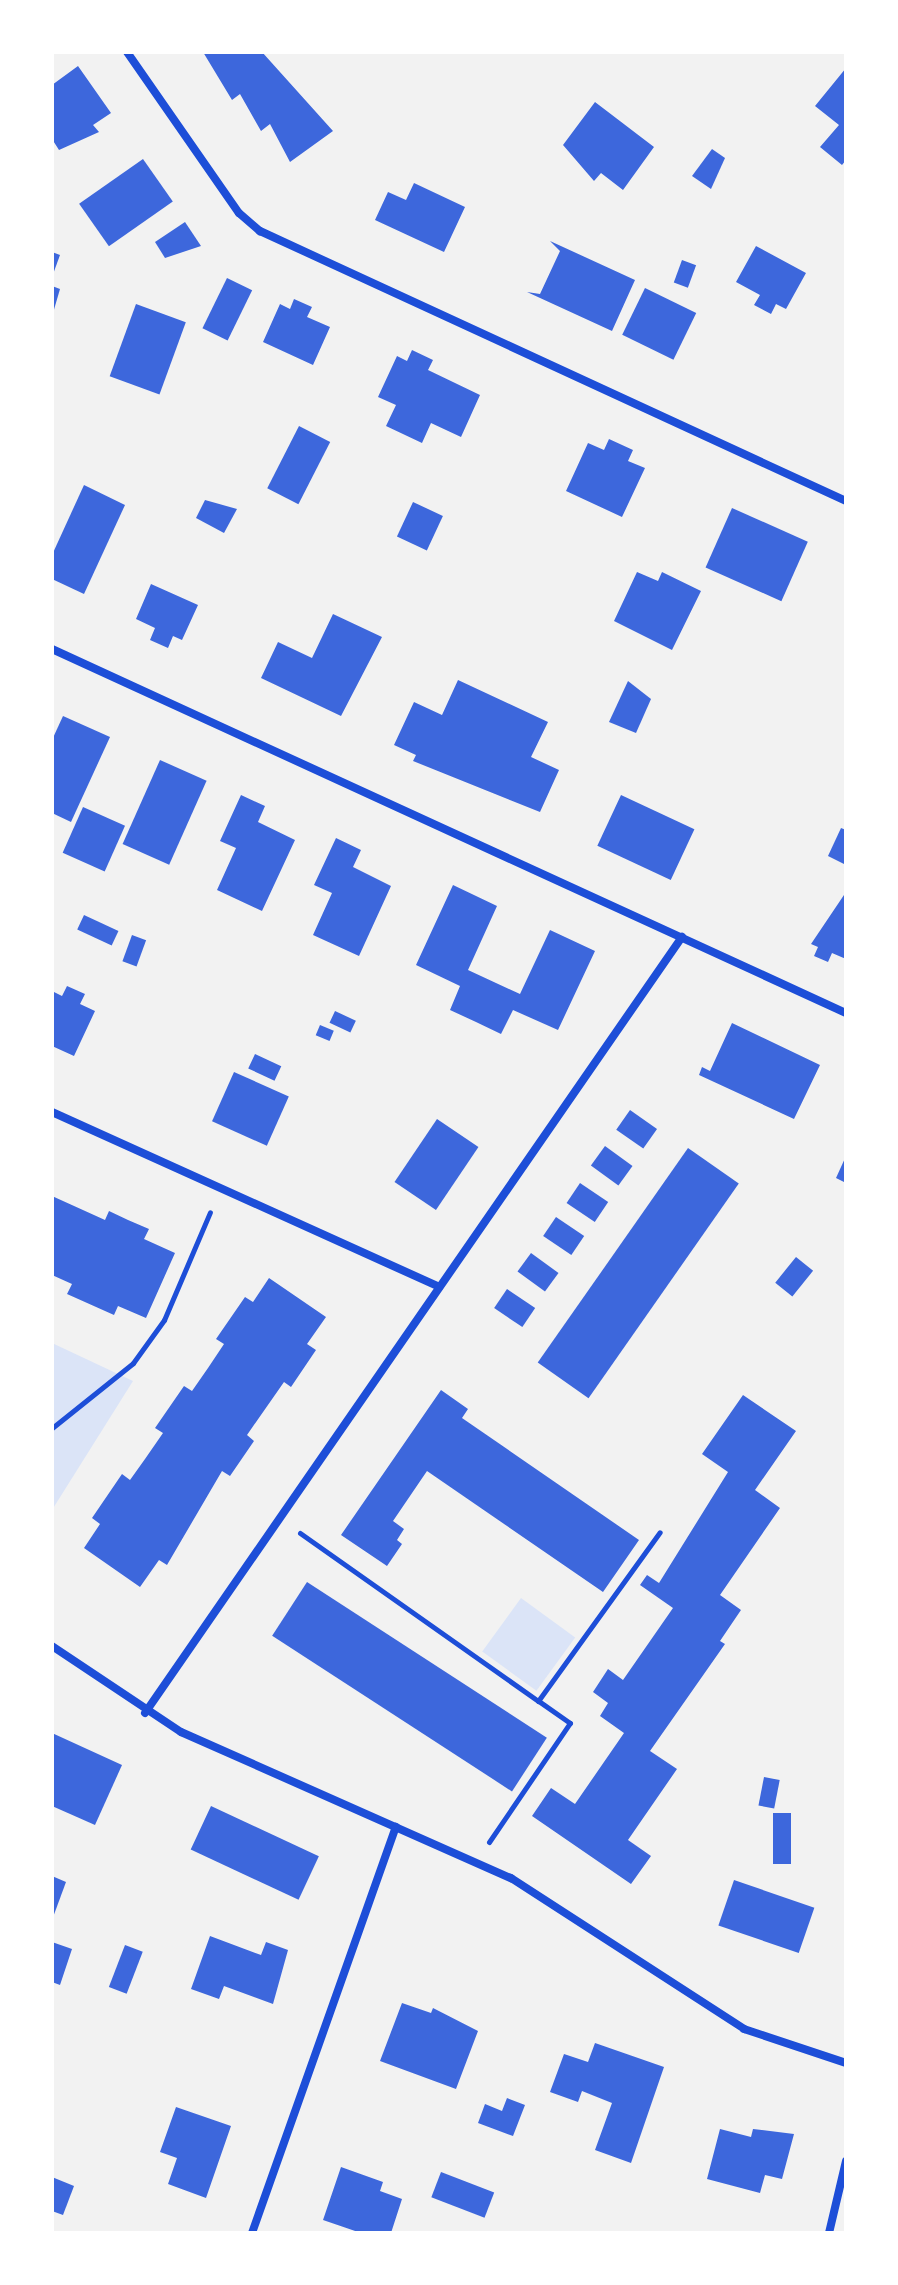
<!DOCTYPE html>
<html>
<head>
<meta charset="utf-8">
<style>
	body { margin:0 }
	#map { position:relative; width:898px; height:2285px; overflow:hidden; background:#f2f2f2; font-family:Cabin,sans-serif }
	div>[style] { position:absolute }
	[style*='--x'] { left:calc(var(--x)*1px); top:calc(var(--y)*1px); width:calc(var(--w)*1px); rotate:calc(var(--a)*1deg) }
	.green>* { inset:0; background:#dbe4f7; transform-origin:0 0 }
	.building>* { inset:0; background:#3d67dc; transform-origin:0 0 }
	.path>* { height:5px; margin:-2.5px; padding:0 2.5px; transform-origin:2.5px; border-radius:2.5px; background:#1d4ed8 }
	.minor>* { height:8px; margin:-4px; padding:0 4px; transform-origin:4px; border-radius:4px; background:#1d4ed8 }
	span { translate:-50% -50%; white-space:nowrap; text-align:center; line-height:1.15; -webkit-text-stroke:7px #fff; paint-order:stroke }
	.frame { position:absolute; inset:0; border:54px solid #fff; pointer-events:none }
</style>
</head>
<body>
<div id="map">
	<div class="green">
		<div style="clip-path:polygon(52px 1343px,133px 1381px,52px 1510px)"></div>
		<div style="left:521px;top:1598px;width:67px;height:66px;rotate:36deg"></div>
	</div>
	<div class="building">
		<div style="clip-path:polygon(203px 52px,262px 52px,333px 131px,290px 162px,270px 124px,261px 131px,240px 94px,232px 100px)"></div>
		<div style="clip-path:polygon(78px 66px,111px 113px,93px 125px,99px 132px,59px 150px,52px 139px,52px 85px)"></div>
		<div style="clip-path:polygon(846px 68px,846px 160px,842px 165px,820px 147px,839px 125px,815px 106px)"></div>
		<div style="clip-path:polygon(595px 102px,654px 147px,623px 190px,601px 173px,594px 181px,563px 145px)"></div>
		<div style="clip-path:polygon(712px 149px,725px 158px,711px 189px,692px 176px)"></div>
		<div style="left:143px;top:159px;width:52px;height:78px;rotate:55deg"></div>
		<div style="clip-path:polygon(414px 183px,465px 207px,444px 252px,375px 220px,388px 192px,406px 200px)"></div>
		<div style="clip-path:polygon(185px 222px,201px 246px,165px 258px,155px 242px)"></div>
		<div style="clip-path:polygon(550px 241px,635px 280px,612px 331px,527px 292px,540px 294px,560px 251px)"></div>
		<div style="clip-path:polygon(756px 246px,806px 273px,786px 309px,776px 304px,771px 314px,754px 305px,760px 295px,736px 282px)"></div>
		<div style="clip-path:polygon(52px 252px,60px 255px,52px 277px)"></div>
		<div style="left:682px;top:260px;width:15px;height:24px;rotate:20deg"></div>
		<div style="left:227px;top:278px;width:28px;height:56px;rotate:26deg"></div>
		<div style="clip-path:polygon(52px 286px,60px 289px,53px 313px,52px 313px)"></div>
		<div style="left:645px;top:288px;width:57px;height:52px;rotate:26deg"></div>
		<div style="clip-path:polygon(294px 299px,312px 307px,307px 317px,330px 327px,313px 365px,263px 342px,280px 304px,290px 309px)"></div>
		<div style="left:136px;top:304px;width:53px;height:77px;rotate:20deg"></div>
		<div style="clip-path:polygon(412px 350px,433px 360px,428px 370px,480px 395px,461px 437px,431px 423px,422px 443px,386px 426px,396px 405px,378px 397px,397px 356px,407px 361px)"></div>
		<div style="left:299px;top:426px;width:35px;height:70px;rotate:27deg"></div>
		<div style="clip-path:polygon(609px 439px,633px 450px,628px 461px,645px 468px,622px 517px,566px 491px,588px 443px,604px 450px)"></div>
		<div style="clip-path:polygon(84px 485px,125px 505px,84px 594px,52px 579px,52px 555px)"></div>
		<div style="clip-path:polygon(205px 500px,237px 509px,224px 533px,196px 518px)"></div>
		<div style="left:413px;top:502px;width:33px;height:38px;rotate:25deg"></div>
		<div style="left:732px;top:508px;width:83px;height:65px;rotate:24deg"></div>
		<div style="clip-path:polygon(637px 572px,658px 581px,662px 572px,701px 591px,672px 650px,614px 621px)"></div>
		<div style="clip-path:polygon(151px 584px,198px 605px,182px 640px,173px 636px,168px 648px,150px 640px,155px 628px,136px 619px)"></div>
		<div style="clip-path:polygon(333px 614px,382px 637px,341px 716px,261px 678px,278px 642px,312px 658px)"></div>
		<div style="clip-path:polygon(458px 680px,548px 722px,531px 757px,559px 770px,540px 812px,413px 761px,416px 755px,394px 745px,414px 702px,442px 715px)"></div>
		<div style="clip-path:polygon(628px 681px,651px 699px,636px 733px,609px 722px)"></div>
		<div style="clip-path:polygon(63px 716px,110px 737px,71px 822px,52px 813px,52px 740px)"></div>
		<div style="left:160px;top:760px;width:51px;height:92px;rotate:24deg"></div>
		<div style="clip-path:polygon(241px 795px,265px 806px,258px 822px,295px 840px,262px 911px,217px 890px,236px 848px,220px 841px)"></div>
		<div style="left:621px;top:795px;width:81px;height:56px;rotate:25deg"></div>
		<div style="left:83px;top:807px;width:46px;height:50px;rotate:24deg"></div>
		<div style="clip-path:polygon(841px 828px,846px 830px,846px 865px,828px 856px)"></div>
		<div style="clip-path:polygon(336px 838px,361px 850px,353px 867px,391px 886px,359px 956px,313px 935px,332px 893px,314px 885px)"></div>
		<div style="clip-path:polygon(453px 885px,497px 906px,468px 970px,520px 994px,550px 930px,595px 951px,558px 1030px,513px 1010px,501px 1034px,476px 1022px,450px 1010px,460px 986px,416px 965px)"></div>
		<div style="clip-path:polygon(846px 892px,846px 959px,832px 953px,828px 962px,814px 956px,818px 947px,811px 944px)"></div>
		<div style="left:84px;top:915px;width:38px;height:16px;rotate:25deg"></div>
		<div style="left:132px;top:935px;width:15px;height:28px;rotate:20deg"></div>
		<div style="clip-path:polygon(67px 986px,85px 994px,80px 1004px,95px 1011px,74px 1056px,52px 1046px,52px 991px,62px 996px)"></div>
		<div style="left:335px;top:1011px;width:23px;height:13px;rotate:25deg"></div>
		<div style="clip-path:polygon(732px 1023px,820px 1065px,794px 1119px,699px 1075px,702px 1067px,710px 1071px)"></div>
		<div style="left:320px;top:1025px;width:15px;height:11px;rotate:23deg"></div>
		<div style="left:255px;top:1054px;width:29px;height:16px;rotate:25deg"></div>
		<div style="left:234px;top:1072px;width:60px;height:54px;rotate:24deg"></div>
		<div style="left:630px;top:1110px;width:33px;height:24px;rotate:35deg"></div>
		<div style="left:437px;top:1119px;width:50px;height:76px;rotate:34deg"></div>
		<div style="left:605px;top:1146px;width:34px;height:24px;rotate:36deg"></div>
		<div style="left:688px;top:1148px;width:62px;height:262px;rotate:35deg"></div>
		<div style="clip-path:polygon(846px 1156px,846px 1183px,836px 1178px)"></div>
		<div style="left:580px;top:1183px;width:34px;height:24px;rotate:34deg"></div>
		<div style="clip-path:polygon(52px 1196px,105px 1220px,109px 1211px,128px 1220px,149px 1229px,144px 1239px,175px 1253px,146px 1318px,118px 1306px,114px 1315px,67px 1294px,72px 1284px,52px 1275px)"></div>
		<div style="left:556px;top:1217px;width:34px;height:23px;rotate:34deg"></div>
		<div style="left:531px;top:1253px;width:34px;height:23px;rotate:36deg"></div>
		<div style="left:796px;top:1257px;width:22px;height:33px;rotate:39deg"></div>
		<div style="clip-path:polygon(269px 1278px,326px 1317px,307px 1344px,316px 1350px,291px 1387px,284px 1382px,247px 1435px,254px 1441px,230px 1476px,222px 1471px,167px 1565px,159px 1560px,140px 1587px,84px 1548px,100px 1524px,92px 1518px,122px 1474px,130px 1480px,145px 1459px,163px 1433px,155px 1428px,184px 1386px,192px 1391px,208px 1368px,224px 1344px,216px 1339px,245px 1297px,253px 1302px)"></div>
		<div style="left:507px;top:1289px;width:34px;height:23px;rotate:34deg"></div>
		<div style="clip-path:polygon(441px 1390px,468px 1409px,462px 1418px,639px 1540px,603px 1592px,427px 1471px,393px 1521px,404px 1529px,397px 1540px,402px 1544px,387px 1566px,341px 1535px)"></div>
		<div style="clip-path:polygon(743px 1395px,796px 1431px,755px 1490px,780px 1508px,720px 1595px,741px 1610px,720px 1641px,725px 1644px,650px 1751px,677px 1769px,628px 1840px,651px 1856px,631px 1884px,532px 1816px,551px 1788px,575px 1804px,624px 1733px,600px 1716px,608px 1703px,593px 1692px,608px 1669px,623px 1680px,673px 1608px,640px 1585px,647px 1575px,659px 1583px,728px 1472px,702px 1454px)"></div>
		<div style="left:307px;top:1582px;width:286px;height:64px;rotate:33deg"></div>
		<div style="clip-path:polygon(52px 1733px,122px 1765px,95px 1825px,52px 1806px)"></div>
		<div style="left:764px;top:1777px;width:16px;height:29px;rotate:11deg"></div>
		<div style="left:211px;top:1806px;width:119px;height:48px;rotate:25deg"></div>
		<div style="left:773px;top:1813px;width:18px;height:51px"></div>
		<div style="clip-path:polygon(52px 1876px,66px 1882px,52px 1920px)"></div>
		<div style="left:734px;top:1880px;width:85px;height:48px;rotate:19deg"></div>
		<div style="clip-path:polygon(210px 1936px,261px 1955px,266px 1942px,288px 1950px,273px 2004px,224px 1986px,219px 1999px,191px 1989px)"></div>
		<div style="clip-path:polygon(52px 1942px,72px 1949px,60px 1985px,52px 1982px)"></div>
		<div style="left:125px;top:1945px;width:19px;height:45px;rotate:21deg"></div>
		<div style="clip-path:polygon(402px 2003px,431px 2013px,433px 2008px,478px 2031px,456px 2089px,380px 2061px)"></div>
		<div style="clip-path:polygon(595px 2043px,664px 2067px,631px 2163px,595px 2150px,612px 2103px,582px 2091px,578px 2102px,550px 2092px,564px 2054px,588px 2062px)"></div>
		<div style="clip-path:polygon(507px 2098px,525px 2105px,513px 2136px,478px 2123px,485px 2104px,502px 2111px)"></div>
		<div style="clip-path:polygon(176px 2107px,231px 2126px,206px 2198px,168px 2184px,177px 2158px,160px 2152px)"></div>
		<div style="clip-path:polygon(720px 2129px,751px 2137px,753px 2129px,794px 2134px,782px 2179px,765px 2175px,760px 2193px,707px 2179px)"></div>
		<div style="clip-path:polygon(341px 2167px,383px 2182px,380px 2191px,402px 2199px,391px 2233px,361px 2233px,323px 2220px)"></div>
		<div style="left:441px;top:2172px;width:57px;height:27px;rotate:21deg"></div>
		<div style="clip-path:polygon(52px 2177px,74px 2186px,63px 2215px,52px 2211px)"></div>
	</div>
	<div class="path">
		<div style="--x:52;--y:1428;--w:104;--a:-38.7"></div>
		<div style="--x:133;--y:1363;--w:53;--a:-54.2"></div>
		<div style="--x:164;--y:1320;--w:117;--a:-66.9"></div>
		<div style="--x:300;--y:1533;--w:291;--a:35.2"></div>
		<div style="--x:489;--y:1842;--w:144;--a:-55.8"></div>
		<div style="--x:570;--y:1723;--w:39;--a:-145"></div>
		<div style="--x:538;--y:1701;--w:208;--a:-54.2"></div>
	</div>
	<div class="minor">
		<div style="--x:127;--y:52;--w:196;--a:55.2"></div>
		<div style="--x:239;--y:213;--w:28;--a:41"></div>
		<div style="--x:260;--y:231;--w:645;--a:24.74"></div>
		<div style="--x:52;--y:649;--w:873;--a:24.63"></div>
		<div style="--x:52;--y:1112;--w:425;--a:24.3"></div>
		<div style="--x:52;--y:1646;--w:155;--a:33.7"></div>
		<div style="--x:181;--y:1732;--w:361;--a:23.9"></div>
		<div style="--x:511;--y:1878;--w:278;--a:32.9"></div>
		<div style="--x:744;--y:2029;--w:108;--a:18.4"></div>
		<div style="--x:145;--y:1713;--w:944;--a:-55.32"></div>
		<div style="--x:252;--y:2233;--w:431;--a:-70.5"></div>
		<div style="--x:829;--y:2233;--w:74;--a:-76.7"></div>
	</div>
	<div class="frame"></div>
</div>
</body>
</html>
